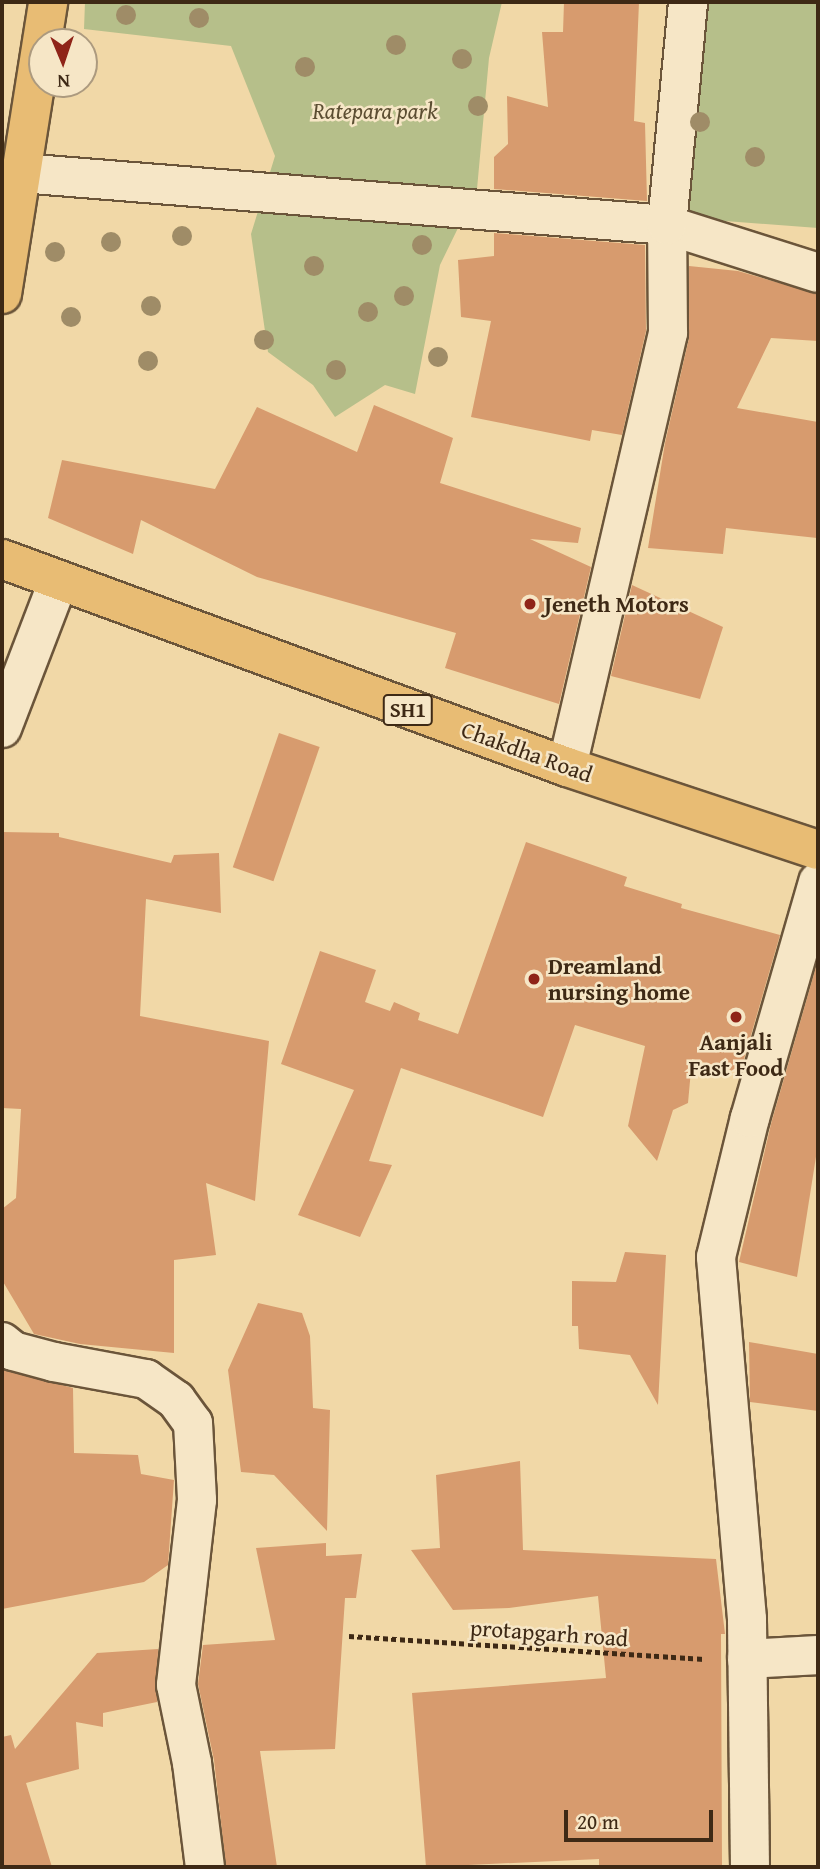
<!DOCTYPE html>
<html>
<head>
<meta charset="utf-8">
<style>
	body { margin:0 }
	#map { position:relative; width:820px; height:1869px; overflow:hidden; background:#f1d8a7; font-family:"Gentium Book Plus",serif }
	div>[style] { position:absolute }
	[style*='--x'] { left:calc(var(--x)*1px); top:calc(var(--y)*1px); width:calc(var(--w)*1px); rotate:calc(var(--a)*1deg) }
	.green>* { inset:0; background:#b6bf8a }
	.building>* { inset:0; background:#d79b6e; transform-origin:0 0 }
	.path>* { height:4.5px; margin-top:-2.25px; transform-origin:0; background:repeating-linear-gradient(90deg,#3e2915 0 5px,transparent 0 8.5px) }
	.roads { filter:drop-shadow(2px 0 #6b553a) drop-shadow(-2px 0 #6b553a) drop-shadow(0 2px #6b553a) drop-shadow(0 -2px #6b553a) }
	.street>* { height:38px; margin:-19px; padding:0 19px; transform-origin:19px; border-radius:19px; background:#f6e6c6 }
	.primary>* { height:38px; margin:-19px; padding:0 19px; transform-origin:19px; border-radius:19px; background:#e8bc74 }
	.trees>* { width:20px; height:20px; margin:-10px; border-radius:50%; background:#9f8c67 }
	.dots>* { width:19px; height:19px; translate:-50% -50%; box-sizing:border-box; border:4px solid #f6e6c6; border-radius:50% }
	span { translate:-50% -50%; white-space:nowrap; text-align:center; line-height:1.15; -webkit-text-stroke:5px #f6e6c6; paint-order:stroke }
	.shield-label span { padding:2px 5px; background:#f6e6c6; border:2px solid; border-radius:5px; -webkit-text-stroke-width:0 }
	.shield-label { font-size:21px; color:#3e2915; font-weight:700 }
	.park-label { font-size:23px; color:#5c4e32; font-style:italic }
	.poi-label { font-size:23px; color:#3e2915; font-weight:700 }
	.left { translate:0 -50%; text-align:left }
	.street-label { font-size:23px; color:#3e2915 }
	.frame { position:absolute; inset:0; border:4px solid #3e2915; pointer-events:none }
	.north { position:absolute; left:28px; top:28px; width:70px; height:70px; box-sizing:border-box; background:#f6e6c6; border:2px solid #ac9a7f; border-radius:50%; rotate:178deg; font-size:19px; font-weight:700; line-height:28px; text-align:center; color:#3e2915 }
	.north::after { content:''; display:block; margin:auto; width:24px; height:32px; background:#8f2418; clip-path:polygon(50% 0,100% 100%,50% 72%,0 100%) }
	.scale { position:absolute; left:564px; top:1810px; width:149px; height:32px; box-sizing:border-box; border:4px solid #3e2915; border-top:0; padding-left:9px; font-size:21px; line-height:24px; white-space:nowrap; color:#3e2915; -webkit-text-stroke:5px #f6e6c6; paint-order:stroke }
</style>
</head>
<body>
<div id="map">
	<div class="green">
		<div style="clip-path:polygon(85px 2px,502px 2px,489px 58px,477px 189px,440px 265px,415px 394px,385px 385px,335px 417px,313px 385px,268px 352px,251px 234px,275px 156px,231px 46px,84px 29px)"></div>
		<div style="clip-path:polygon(691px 2px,818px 2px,818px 228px,699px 219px,669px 197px)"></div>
	</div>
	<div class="building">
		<div style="clip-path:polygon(564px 2px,639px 2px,634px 121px,645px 123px,647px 201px,494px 189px,494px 157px,508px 144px,507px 96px,548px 107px,542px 32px,563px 32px)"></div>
		<div style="clip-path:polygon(494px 233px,645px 245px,646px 331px,622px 435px,592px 430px,590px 441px,471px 417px,491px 321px,461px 317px,458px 260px,494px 256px)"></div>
		<div style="clip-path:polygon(689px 266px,738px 271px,818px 294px,818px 341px,771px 338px,737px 408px,818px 422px,817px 538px,726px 528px,723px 554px,648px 548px,665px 443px,689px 338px)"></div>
		<div style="clip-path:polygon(374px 405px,453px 438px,440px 483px,581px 528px,578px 543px,530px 539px,591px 567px,559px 704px,445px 668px,456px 633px,257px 577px,141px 520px,133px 554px,48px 518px,62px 460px,215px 489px,257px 407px,357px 452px)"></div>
		<div style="clip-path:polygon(632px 585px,723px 627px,700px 699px,611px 676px)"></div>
		<div style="left:279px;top:733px;width:43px;height:142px;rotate:19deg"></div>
		<div style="clip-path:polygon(2px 832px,59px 833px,59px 837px,171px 863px,174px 855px,219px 853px,221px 913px,146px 899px,140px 1016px,269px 1041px,255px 1201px,206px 1183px,216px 1255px,174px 1260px,174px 1353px,80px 1344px,34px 1334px,2px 1280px,2px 1209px,16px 1198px,21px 1109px,2px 1108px)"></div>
		<div style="clip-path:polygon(526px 842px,627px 877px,624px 886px,682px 904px,681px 908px,780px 935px,740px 1073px,692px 1059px,688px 1103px,673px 1110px,657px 1161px,628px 1126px,645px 1046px,575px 1025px,543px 1117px,401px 1068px,369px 1161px,392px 1165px,360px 1237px,298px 1215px,354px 1090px,281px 1064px,320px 951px,376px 970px,365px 1002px,390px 1011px,394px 1002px,420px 1013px,418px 1020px,458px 1034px)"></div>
		<div style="clip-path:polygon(818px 960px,818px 1144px,797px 1277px,739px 1262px,771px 1124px)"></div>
		<div style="clip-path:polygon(625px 1252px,666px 1255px,658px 1405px,630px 1355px,579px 1349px,578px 1326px,572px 1326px,572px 1281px,616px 1282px)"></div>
		<div style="clip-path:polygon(258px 1303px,302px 1313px,310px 1336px,313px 1408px,330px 1410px,327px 1531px,274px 1475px,241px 1472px,228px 1370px)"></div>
		<div style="clip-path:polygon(749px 1342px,818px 1354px,818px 1411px,750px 1402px)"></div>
		<div style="clip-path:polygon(2px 1369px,73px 1388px,74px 1453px,138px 1455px,141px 1474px,174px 1480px,168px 1565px,144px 1582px,2px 1609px)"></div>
		<div style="clip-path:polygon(520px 1461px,523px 1550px,716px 1559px,725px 1634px,721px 1634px,722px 1867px,599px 1867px,599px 1859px,426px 1867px,412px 1693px,606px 1678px,598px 1596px,509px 1608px,453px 1610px,411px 1550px,440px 1548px,436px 1475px)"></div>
		<div style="clip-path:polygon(326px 1543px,326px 1556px,362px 1554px,356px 1598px,345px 1598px,335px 1749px,260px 1751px,277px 1867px,226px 1867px,214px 1760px,198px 1684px,203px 1645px,275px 1640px,256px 1548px)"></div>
		<div style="clip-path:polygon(158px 1649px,157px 1702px,103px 1713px,103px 1727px,76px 1722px,79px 1769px,26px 1783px,52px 1867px,2px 1867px,2px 1737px,11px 1735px,15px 1749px,97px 1653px)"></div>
	</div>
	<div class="path">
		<div style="--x:349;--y:1636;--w:356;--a:3.7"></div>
	</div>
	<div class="roads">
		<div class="street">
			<div style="--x:21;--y:173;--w:648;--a:4.6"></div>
			<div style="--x:667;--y:225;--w:158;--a:17.6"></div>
			<div style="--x:2;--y:728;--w:156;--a:-69"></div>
			<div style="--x:567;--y:767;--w:446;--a:-76.9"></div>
			<div style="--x:668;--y:333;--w:108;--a:-90.5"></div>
			<div style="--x:667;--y:225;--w:224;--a:-84.6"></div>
			<div style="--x:2;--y:1342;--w:14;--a:39"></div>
			<div style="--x:13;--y:1351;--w:42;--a:15"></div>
			<div style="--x:54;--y:1362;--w:94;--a:10.5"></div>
			<div style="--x:146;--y:1379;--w:37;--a:35"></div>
			<div style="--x:176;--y:1400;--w:29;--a:54"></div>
			<div style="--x:193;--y:1423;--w:77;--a:87"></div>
			<div style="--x:197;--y:1500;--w:186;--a:96.5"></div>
			<div style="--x:176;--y:1685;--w:80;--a:78.4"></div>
			<div style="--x:192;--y:1763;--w:105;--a:82.9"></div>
			<div style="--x:747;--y:1659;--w:71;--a:-3.2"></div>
			<div style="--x:750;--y:1867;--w:248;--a:-90.7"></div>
			<div style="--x:747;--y:1619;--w:363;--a:-94.9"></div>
			<div style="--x:716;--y:1257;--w:143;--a:-76.3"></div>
			<div style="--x:750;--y:1118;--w:246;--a:-73.9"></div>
		</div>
		<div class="primary">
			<div style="--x:2;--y:294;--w:296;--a:-81"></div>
			<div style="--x:2;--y:559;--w:602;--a:20.21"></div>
			<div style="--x:567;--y:767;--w:264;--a:18.3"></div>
		</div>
	</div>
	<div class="trees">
		<div style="left:126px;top:15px"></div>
		<div style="left:199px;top:18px"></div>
		<div style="left:396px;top:45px"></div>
		<div style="left:462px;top:59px"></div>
		<div style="left:305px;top:67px"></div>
		<div style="left:478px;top:106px"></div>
		<div style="left:700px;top:122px"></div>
		<div style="left:755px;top:157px"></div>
		<div style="left:182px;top:236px"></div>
		<div style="left:111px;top:242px"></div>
		<div style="left:422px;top:245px"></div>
		<div style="left:55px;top:252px"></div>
		<div style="left:314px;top:266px"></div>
		<div style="left:404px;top:296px"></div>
		<div style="left:151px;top:306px"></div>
		<div style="left:368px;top:312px"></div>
		<div style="left:71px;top:317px"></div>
		<div style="left:264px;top:340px"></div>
		<div style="left:438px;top:357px"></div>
		<div style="left:148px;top:361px"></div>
		<div style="left:336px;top:370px"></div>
	</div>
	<div class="dots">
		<div style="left:530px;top:604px;background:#8f2418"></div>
		<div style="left:534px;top:979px;background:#8f2418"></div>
		<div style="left:736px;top:1017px;background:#8f2418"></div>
	</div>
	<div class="shield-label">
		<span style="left:408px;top:710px">SH1</span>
	</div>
	<div class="park-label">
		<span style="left:375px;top:111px">Ratepara park</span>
	</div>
	<div class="poi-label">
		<span class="left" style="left:544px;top:604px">Jeneth Motors</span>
		<span class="left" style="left:548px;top:979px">Dreamland<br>nursing home</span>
		<span style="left:736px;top:1055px">Aanjali<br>Fast Food</span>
	</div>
	<div class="street-label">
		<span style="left:527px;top:752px;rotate:20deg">Chakdha Road</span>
		<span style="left:549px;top:1633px;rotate:4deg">protapgarh road</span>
	</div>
	<div class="frame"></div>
	<div class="north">N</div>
	<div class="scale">20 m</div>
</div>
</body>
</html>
